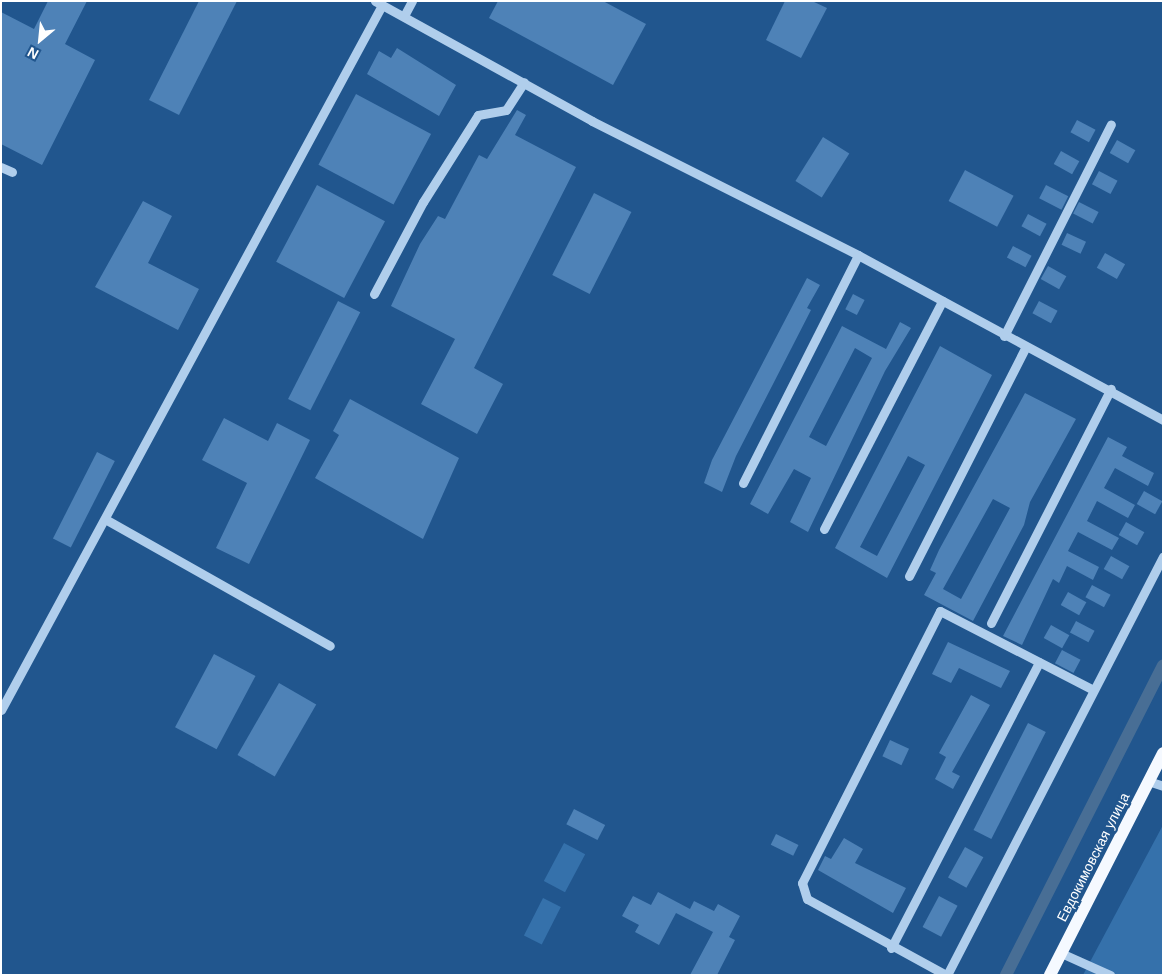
<!DOCTYPE html>
<html>
<head>
<meta charset="utf-8">
<style>
	body { margin:0 }
	#map { position:relative; width:1164px; height:976px; overflow:hidden; background:#21568e; font-family:Arial,sans-serif }
	div>[style] { position:absolute }
	[style*='--x'] { left:calc(var(--x)*1px); top:calc(var(--y)*1px); width:calc(var(--w)*1px); rotate:calc(var(--a)*1deg) }
	.green>* { inset:0; background:#3571ab; transform-origin:0 0 }
	.canal>* { height:12px; margin:-6px; padding:0 6px; transform-origin:6px; border-radius:6px; background:#486e95 }
	.building>* { inset:0; background:#4e82b7; transform-origin:0 0 }
	.minor>* { height:9px; margin:-4.5px; padding:0 4.5px; transform-origin:4.5px; border-radius:4.5px; background:#b0ceec }
	.major>* { height:12px; margin:-6px; padding:0 6px; transform-origin:6px; border-radius:6px; background:#f5f9ff }
	span { translate:-50% -50%; white-space:nowrap; text-align:center; line-height:1.15; -webkit-text-stroke:4.5px #21568e; paint-order:stroke }
	.street-label { font-size:14px; color:#fff }
	.frame { position:absolute; inset:0; border:2px solid #fff; pointer-events:none }
	.north { position:absolute; left:15px; top:15px; width:50px; height:50px; -webkit-text-stroke:4px #21568e; paint-order:stroke; rotate:208deg; font-size:14px; font-weight:700; line-height:20px; text-align:center; color:#fff }
	.north::after { content:''; display:block; margin:auto; width:18px; height:22px; background:#fff; clip-path:polygon(50% 0,100% 100%,50% 72%,0 100%) }
</style>
</head>
<body>
<div id="map">
	<div class="green">
		<div style="clip-path:polygon(1163px 825px,1163px 975px,1083px 975px)"></div>
		<div style="left:564px;top:843px;width:24px;height:43px;rotate:28deg"></div>
		<div style="left:543px;top:898px;width:20px;height:42px;rotate:27deg"></div>
	</div>
	<div class="canal">
		<div style="--x:1006;--y:975;--w:347;--a:-63.1"></div>
	</div>
	<div class="building">
		<div style="clip-path:polygon(48px 1px,87px 1px,65px 44px,95px 60px,42px 165px,1px 144px,1px 12px,34px 29px)"></div>
		<div style="clip-path:polygon(199px 1px,237px 1px,179px 115px,149px 100px)"></div>
		<div style="clip-path:polygon(498px 1px,603px 1px,646px 24px,613px 85px,489px 18px)"></div>
		<div style="clip-path:polygon(785px 1px,812px 1px,827px 8px,801px 58px,766px 40px)"></div>
		<div style="clip-path:polygon(397px 48px,456px 85px,439px 116px,367px 74px,379px 51px,391px 58px)"></div>
		<div style="left:356px;top:94px;width:85px;height:80px;rotate:28deg"></div>
		<div style="clip-path:polygon(517px 110px,526px 115px,515px 135px,576px 167px,474px 368px,503px 384px,477px 434px,421px 404px,455px 339px,391px 306px,420px 244px,438px 216px,445px 219px,479px 155px,487px 159px)"></div>
		<div style="left:1077px;top:120px;width:21px;height:14px;rotate:28deg"></div>
		<div style="left:823px;top:137px;width:31px;height:52px;rotate:32deg"></div>
		<div style="left:1117px;top:140px;width:21px;height:15px;rotate:29deg"></div>
		<div style="left:1061px;top:151px;width:21px;height:15px;rotate:29deg"></div>
		<div style="left:965px;top:170px;width:55px;height:35px;rotate:28deg"></div>
		<div style="left:1099px;top:171px;width:21px;height:15px;rotate:28deg"></div>
		<div style="left:317px;top:185px;width:77px;height:87px;rotate:28deg"></div>
		<div style="left:1046px;top:185px;width:25px;height:15px;rotate:27deg"></div>
		<div style="left:594px;top:193px;width:42px;height:92px;rotate:27deg"></div>
		<div style="clip-path:polygon(143px 201px,172px 216px,148px 263px,199px 289px,178px 330px,95px 287px)"></div>
		<div style="left:1079px;top:202px;width:22px;height:13px;rotate:27deg"></div>
		<div style="left:1028px;top:214px;width:21px;height:14px;rotate:28deg"></div>
		<div style="left:1067px;top:233px;width:21px;height:13px;rotate:25deg"></div>
		<div style="left:1013px;top:246px;width:21px;height:13px;rotate:28deg"></div>
		<div style="left:1105px;top:253px;width:23px;height:17px;rotate:29deg"></div>
		<div style="left:1048px;top:266px;width:21px;height:15px;rotate:29deg"></div>
		<div style="clip-path:polygon(807px 278px,820px 285px,807px 308px,811px 310px,736px 456px,722px 492px,704px 483px,712px 460px)"></div>
		<div style="left:853px;top:294px;width:13px;height:17px;rotate:27deg"></div>
		<div style="left:338px;top:301px;width:25px;height:110px;rotate:27deg"></div>
		<div style="left:1039px;top:301px;width:21px;height:14px;rotate:28deg"></div>
		<div style="clip-path:polygon(evenodd,900px 322px,911px 328px,885px 371px,808px 532px,790px 522px,811px 478px,794px 469px,768px 514px,750px 504px,842px 326px,886px 349px,900px 322px,855px 348px,872px 358px,826px 446px,809px 437px,855px 348px)"></div>
		<div style="clip-path:polygon(evenodd,940px 346px,992px 375px,887px 578px,835px 548px,940px 346px,908px 456px,925px 465px,877px 556px,860px 547px,908px 456px)"></div>
		<div style="clip-path:polygon(evenodd,1025px 393px,1076px 419px,1030px 502px,1024px 525px,973px 621px,924px 595px,936px 573px,930px 570px,939px 550px,1025px 393px,993px 499px,1010px 508px,961px 599px,943px 589px,993px 499px)"></div>
		<div style="clip-path:polygon(350px 399px,459px 458px,423px 539px,315px 478px,339px 435px,333px 431px)"></div>
		<div style="clip-path:polygon(224px 418px,268px 441px,277px 423px,310px 440px,249px 564px,216px 548px,247px 483px,202px 460px)"></div>
		<div style="clip-path:polygon(1108px 437px,1127px 447px,1122px 456px,1154px 473px,1148px 486px,1115px 468px,1104px 488px,1135px 505px,1128px 518px,1097px 501px,1087px 521px,1119px 538px,1112px 550px,1078px 532px,1068px 551px,1099px 567px,1093px 580px,1067px 566px,1059px 583px,1053px 579px,1022px 645px,1003px 636px)"></div>
		<div style="left:97px;top:452px;width:20px;height:97px;rotate:27deg"></div>
		<div style="left:1144px;top:491px;width:21px;height:15px;rotate:29deg"></div>
		<div style="left:1126px;top:522px;width:21px;height:15px;rotate:29deg"></div>
		<div style="left:1111px;top:556px;width:21px;height:15px;rotate:29deg"></div>
		<div style="left:1092px;top:585px;width:21px;height:14px;rotate:28deg"></div>
		<div style="left:1068px;top:592px;width:21px;height:15px;rotate:29deg"></div>
		<div style="left:1076px;top:621px;width:21px;height:13px;rotate:28deg"></div>
		<div style="left:1051px;top:625px;width:21px;height:15px;rotate:29deg"></div>
		<div style="clip-path:polygon(948px 642px,1010px 671px,1001px 688px,959px 668px,951px 683px,932px 674px)"></div>
		<div style="left:1062px;top:650px;width:21px;height:15px;rotate:28deg"></div>
		<div style="left:214px;top:654px;width:47px;height:83px;rotate:28deg"></div>
		<div style="left:279px;top:683px;width:43px;height:83px;rotate:30deg"></div>
		<div style="clip-path:polygon(971px 695px,990px 705px,952px 772px,960px 776px,953px 789px,935px 779px,946px 757px,939px 753px)"></div>
		<div style="left:1028px;top:723px;width:20px;height:120px;rotate:27deg"></div>
		<div style="left:890px;top:740px;width:21px;height:18px;rotate:25deg"></div>
		<div style="left:574px;top:809px;width:35px;height:17px;rotate:27deg"></div>
		<div style="left:776px;top:834px;width:25px;height:12px;rotate:26deg"></div>
		<div style="clip-path:polygon(844px 838px,863px 849px,855px 863px,906px 888px,893px 913px,818px 870px,825px 856px,831px 859px)"></div>
		<div style="left:965px;top:847px;width:21px;height:35px;rotate:29deg"></div>
		<div style="clip-path:polygon(658px 892px,690px 909px,694px 901px,714px 911px,718px 904px,740px 916px,729px 937px,735px 940px,717px 975px,690px 975px,713px 932px,676px 913px,659px 945px,635px 932px,639px 925px,622px 916px,633px 896px,651px 905px)"></div>
		<div style="left:939px;top:896px;width:21px;height:35px;rotate:28deg"></div>
	</div>
	<div class="minor">
		<div style="--x:375;--y:1;--w:248;--a:28.9"></div>
		<div style="--x:592;--y:121;--w:298;--a:26.7"></div>
		<div style="--x:858;--y:255;--w:347;--a:28.4"></div>
		<div style="--x:404;--y:16;--w:17;--a:-62"></div>
		<div style="--x:1;--y:167;--w:12;--a:24"></div>
		<div style="--x:374;--y:294;--w:104;--a:-62"></div>
		<div style="--x:423;--y:202;--w:103;--a:-57.7"></div>
		<div style="--x:478;--y:115;--w:28;--a:-10"></div>
		<div style="--x:506;--y:110;--w:33;--a:-57"></div>
		<div style="--x:1004;--y:336;--w:237;--a:-63.2"></div>
		<div style="--x:743;--y:483;--w:255;--a:-63.2"></div>
		<div style="--x:105;--y:519;--w:258;--a:29.4"></div>
		<div style="--x:824;--y:529;--w:257;--a:-62.6"></div>
		<div style="--x:909;--y:576;--w:256;--a:-63"></div>
		<div style="--x:991;--y:623;--w:263;--a:-62.9"></div>
		<div style="--x:1;--y:710;--w:801;--a:-61.61"></div>
		<div style="--x:1148;--y:781;--w:16;--a:18"></div>
		<div style="--x:891;--y:948;--w:322;--a:-62.6"></div>
		<div style="--x:1061;--y:953;--w:54;--a:24.2"></div>
		<div style="--x:946;--y:975;--w:158;--a:-151.3"></div>
		<div style="--x:807;--y:899;--w:17;--a:-107"></div>
		<div style="--x:802;--y:883;--w:305;--a:-63.1"></div>
		<div style="--x:940;--y:611;--w:171;--a:27.2"></div>
		<div style="--x:947;--y:975;--w:471;--a:-62.7"></div>
	</div>
	<div class="major">
		<div style="--x:1050;--y:975;--w:249;--a:-63"></div>
	</div>
	<div class="street-label">
		<span style="left:1093px;top:857px;rotate:-63deg">Евдокимовская улица</span>
	</div>
	<div class="frame"></div>
	<div class="north">N</div>
</div>
</body>
</html>
